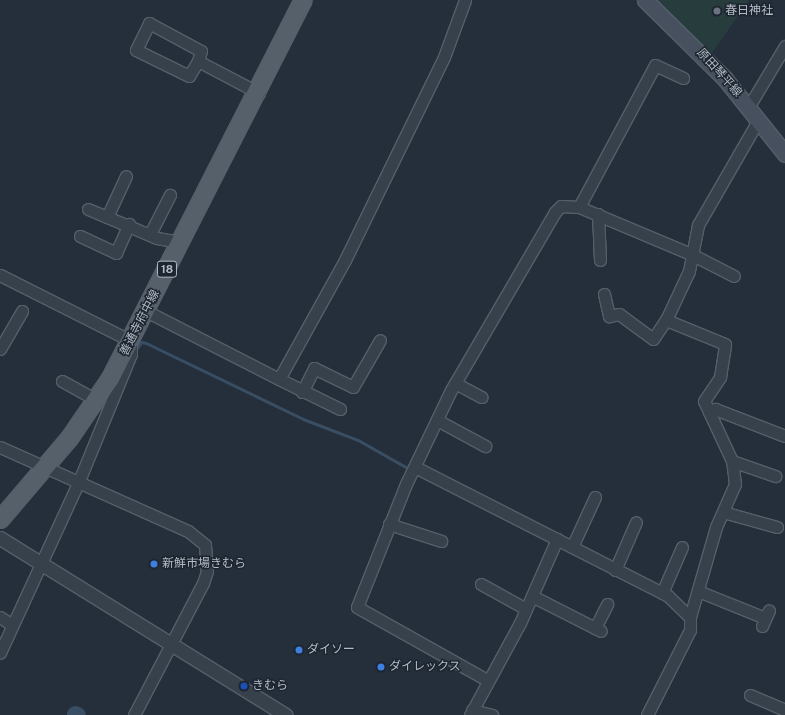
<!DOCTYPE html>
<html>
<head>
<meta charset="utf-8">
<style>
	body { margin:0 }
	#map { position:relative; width:785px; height:715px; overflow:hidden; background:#242f3b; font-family:"Public Sans","Noto Sans JP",sans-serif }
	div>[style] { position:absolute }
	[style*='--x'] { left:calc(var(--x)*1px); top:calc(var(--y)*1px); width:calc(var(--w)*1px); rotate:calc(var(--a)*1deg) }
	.green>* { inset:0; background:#273c3d }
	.stream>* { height:3px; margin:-1.5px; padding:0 1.5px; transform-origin:1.5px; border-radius:1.5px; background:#394e63 }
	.river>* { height:17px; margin:-8.5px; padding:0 8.5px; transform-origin:8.5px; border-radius:8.5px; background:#394e63 }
	.roads { filter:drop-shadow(1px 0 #555f69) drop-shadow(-1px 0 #555f69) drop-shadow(0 1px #555f69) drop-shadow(0 -1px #555f69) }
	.minor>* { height:11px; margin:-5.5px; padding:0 5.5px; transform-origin:5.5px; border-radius:5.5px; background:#37414b }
	.tertiary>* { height:13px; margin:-6.5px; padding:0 6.5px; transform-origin:6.5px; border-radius:6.5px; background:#37414b }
	.secondary>* { height:15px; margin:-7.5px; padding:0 7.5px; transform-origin:7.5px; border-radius:7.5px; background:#46505e }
	.primary>* { height:17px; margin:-8.5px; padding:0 8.5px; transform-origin:8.5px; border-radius:8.5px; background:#55606b }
	.dots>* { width:11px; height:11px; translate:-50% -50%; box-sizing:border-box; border:2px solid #1d2630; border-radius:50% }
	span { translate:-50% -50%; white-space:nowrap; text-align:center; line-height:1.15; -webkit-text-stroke:3px #1d2630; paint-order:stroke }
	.shield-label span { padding:1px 3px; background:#1d2630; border:1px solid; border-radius:3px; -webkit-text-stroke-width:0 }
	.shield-label { font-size:11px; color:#b3bcc6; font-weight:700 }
	.poi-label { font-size:12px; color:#b3bcc6 }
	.left { translate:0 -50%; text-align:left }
	.street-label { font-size:12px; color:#b3bcc6 }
</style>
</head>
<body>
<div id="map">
	<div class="green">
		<div style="clip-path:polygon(654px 0,749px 0,710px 56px)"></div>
	</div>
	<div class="stream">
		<div style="--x:135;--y:351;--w:11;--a:-56"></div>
		<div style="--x:141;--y:342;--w:5;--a:11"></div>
		<div style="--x:146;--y:343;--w:174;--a:25.8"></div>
		<div style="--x:303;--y:419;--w:59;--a:20.9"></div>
		<div style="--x:358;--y:440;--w:59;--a:29.6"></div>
	</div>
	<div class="river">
		<div style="--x:75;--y:714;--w:2;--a:27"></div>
	</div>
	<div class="roads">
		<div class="minor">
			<div style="--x:198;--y:61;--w:17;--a:121"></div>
			<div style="--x:189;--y:76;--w:59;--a:-153.9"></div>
			<div style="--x:136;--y:50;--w:30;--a:-64"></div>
			<div style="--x:149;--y:23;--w:59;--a:28.3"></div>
			<div style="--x:201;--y:51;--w:10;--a:107"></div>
			<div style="--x:198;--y:61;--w:69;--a:27.7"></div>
			<div style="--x:749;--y:106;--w:70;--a:-59"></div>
			<div style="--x:579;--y:207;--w:161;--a:-61.8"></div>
			<div style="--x:655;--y:65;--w:31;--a:25"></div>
			<div style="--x:88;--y:209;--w:75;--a:22.8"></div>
			<div style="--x:157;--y:238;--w:23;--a:10"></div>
			<div style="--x:598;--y:214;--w:46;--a:87.5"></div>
			<div style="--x:107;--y:217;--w:45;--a:-65.1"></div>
			<div style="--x:150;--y:234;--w:44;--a:-62.9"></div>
			<div style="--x:80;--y:236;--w:40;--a:25"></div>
			<div style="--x:116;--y:253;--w:32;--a:-66"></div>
			<div style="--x:0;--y:275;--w:147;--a:26.7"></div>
			<div style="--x:131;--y:341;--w:13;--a:90"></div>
			<div style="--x:131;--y:354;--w:137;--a:112.3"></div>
			<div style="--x:79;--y:481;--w:189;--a:114.7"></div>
			<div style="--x:604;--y:294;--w:23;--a:77"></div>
			<div style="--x:609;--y:316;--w:10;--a:-11"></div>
			<div style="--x:619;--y:314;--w:42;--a:36.3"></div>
			<div style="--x:653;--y:339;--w:23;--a:-56"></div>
			<div style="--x:146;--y:311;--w:149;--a:27.1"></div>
			<div style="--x:279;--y:379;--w:136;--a:-61"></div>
			<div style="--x:345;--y:260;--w:226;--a:-64"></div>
			<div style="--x:444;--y:57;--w:61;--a:-69.8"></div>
			<div style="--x:0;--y:349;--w:44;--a:-59.9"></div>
			<div style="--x:279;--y:379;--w:68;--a:26.2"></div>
			<div style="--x:62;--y:381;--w:39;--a:29"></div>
			<div style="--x:455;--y:383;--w:30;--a:28"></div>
			<div style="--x:302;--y:392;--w:27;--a:-63"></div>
			<div style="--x:314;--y:368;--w:43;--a:26"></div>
			<div style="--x:353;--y:387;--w:54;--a:-60.1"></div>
			<div style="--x:709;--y:412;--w:7;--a:-27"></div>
			<div style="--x:715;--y:409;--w:75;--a:21.1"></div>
			<div style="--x:437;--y:420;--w:55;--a:28.4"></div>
			<div style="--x:0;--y:447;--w:206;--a:24.1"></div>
			<div style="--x:188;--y:531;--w:22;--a:39"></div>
			<div style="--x:205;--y:545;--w:26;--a:86"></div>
			<div style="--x:207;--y:571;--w:13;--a:108"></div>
			<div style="--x:203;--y:583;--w:149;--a:117.6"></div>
			<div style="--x:732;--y:461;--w:46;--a:19.2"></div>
			<div style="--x:415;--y:467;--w:284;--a:27"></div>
			<div style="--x:668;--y:596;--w:30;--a:44"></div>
			<div style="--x:723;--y:512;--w:56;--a:15.5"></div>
			<div style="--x:389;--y:524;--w:55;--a:18.1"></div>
			<div style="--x:572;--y:547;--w:55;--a:-65.3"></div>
			<div style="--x:615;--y:570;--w:52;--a:-66.4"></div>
			<div style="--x:481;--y:584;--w:51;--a:29.1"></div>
			<div style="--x:698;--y:591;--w:72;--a:21.9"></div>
			<div style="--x:662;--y:593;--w:50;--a:-66.5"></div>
			<div style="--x:532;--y:596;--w:77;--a:26.9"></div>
			<div style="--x:0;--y:617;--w:14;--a:34"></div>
			<div style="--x:762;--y:626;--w:17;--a:-66"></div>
			<div style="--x:595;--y:628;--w:27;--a:-63"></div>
			<div style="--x:487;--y:680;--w:149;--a:-150.7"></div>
			<div style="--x:357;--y:607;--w:132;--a:-68.3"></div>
			<div style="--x:406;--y:484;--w:104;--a:-64.4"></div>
			<div style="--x:451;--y:390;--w:206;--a:-59.7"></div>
			<div style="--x:555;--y:212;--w:8;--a:-45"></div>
			<div style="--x:561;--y:206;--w:18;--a:3"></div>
			<div style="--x:579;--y:207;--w:121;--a:22.8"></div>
			<div style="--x:691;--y:254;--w:48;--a:27.1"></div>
			<div style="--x:750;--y:695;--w:38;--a:23"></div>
			<div style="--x:472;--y:710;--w:21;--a:14"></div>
			<div style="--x:470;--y:715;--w:105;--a:-61.5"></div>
			<div style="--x:520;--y:623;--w:92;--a:-66.2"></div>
			<div style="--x:647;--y:715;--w:95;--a:-63.2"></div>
			<div style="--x:690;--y:630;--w:13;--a:-90"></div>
			<div style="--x:690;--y:617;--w:94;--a:-73.9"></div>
			<div style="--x:716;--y:527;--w:47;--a:-66.2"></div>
			<div style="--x:735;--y:484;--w:23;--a:-97"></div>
			<div style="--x:732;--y:461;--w:66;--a:-115"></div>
			<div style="--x:704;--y:401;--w:29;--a:-56"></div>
			<div style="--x:720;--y:377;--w:33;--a:-81"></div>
			<div style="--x:725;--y:344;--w:64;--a:-157.9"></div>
			<div style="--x:666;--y:320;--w:54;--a:-64.9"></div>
			<div style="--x:689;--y:271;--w:47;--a:-78.9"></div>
			<div style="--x:698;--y:225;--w:122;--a:-60.1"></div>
		</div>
		<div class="tertiary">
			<div style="--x:0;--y:538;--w:336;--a:31.8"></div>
		</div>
		<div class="secondary">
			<div style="--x:645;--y:0;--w:112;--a:44.6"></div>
			<div style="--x:725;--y:79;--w:96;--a:51.3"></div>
		</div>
		<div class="primary">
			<div style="--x:0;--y:519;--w:106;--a:-49.6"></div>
			<div style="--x:69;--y:438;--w:73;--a:-55.7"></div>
			<div style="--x:110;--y:378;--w:424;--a:-63"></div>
		</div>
	</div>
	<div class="dots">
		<div style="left:717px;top:11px;background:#6b7280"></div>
		<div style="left:154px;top:564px;background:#3f7fe0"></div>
		<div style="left:299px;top:650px;background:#3f7fe0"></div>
		<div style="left:381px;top:667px;background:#3f7fe0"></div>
		<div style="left:244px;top:686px;background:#1a4fb4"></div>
	</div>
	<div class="shield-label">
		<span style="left:167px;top:269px">18</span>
	</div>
	<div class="poi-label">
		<span class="left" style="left:725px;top:11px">春日神社</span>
		<span class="left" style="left:162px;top:564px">新鮮市場きむら</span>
		<span class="left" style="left:307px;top:650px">ダイソー</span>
		<span class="left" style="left:389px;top:667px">ダイレックス</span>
		<span class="left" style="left:252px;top:686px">きむら</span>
	</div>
	<div class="street-label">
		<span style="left:719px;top:73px;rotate:48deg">原田琴平線</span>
		<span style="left:140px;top:323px;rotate:-63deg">善通寺府中線</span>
	</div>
</div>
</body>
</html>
